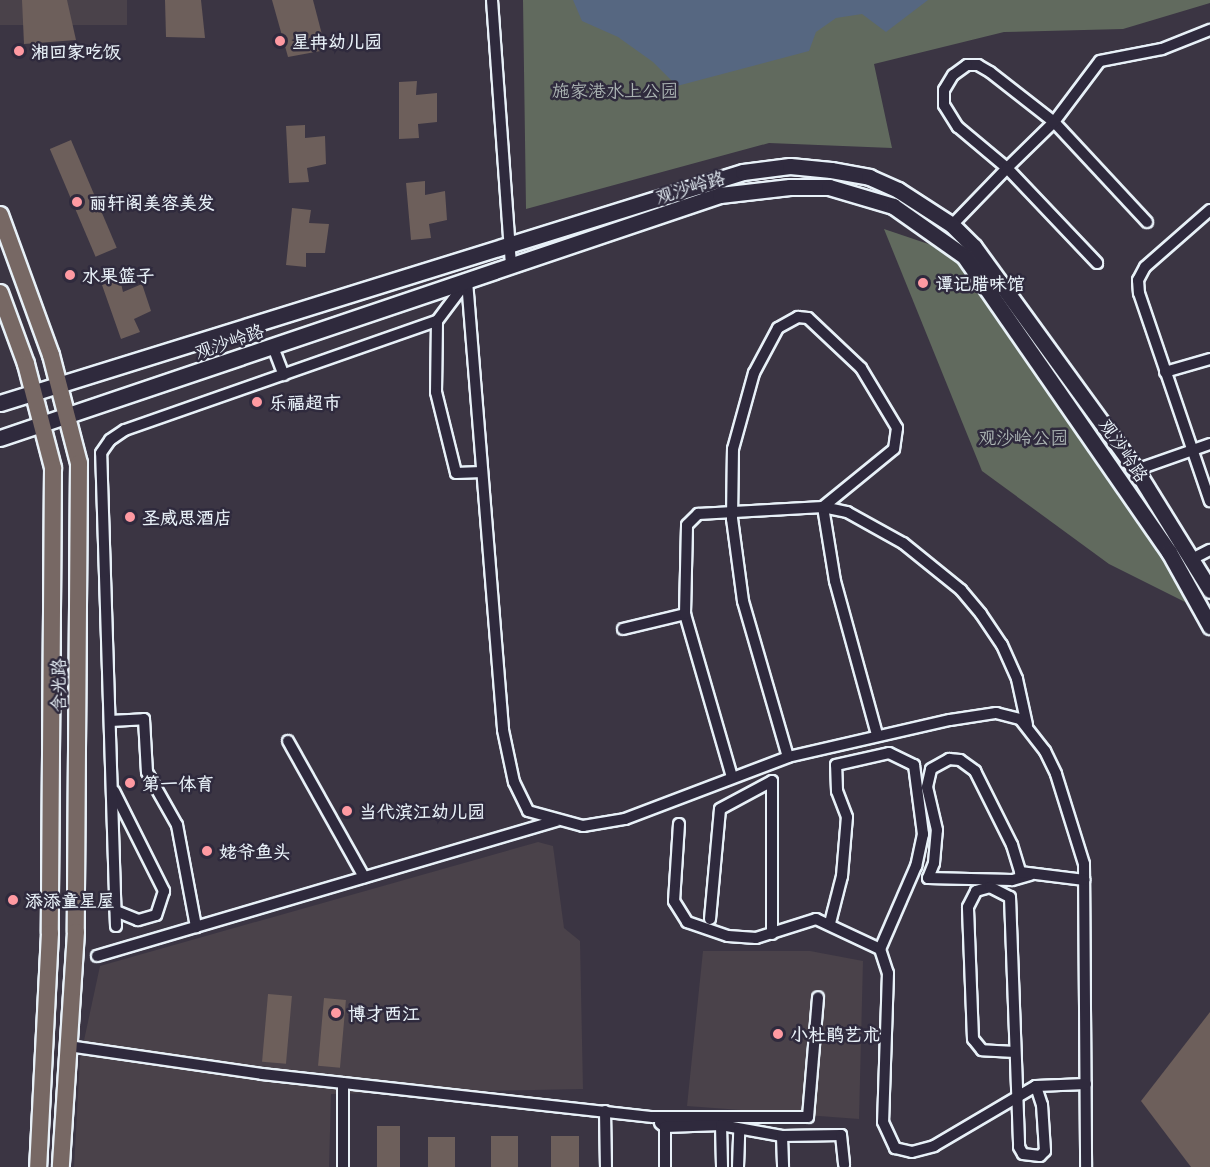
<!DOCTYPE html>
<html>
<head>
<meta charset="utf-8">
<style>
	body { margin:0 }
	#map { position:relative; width:1210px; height:1167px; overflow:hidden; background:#3b3543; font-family:Mali,"LXGW WenKai TC",sans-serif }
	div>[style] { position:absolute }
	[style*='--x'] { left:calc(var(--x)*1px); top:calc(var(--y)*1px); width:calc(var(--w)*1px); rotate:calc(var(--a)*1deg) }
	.built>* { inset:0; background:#4a424a; transform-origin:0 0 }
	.green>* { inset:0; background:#616a5e }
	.water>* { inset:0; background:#566781 }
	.building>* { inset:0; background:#6d5f5b; transform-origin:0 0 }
	.roads { filter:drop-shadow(2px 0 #e8f1f8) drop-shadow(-2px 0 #e8f1f8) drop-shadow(0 2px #e8f1f8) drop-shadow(0 -2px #e8f1f8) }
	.street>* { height:10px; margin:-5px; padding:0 5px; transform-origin:5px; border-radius:5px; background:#2f2a3d }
	.secondary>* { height:15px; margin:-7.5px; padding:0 7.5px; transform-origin:7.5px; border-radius:7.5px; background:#2f2a3d }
	.primary>* { height:16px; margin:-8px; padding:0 8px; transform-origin:8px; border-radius:8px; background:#776864 }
	.dots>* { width:16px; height:16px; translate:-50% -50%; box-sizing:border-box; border:3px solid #2f2a3d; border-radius:50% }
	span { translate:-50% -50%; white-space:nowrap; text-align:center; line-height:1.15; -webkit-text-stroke:5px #2f2a3d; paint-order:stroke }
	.poi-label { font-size:18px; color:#e8f1f8; font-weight:700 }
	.left { translate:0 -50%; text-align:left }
	.park-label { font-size:18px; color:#abb4b3 }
	.street-label { font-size:18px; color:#e8f1f8 }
</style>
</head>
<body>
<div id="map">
	<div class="built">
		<div style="left:0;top:0;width:127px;height:25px"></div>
		<div style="clip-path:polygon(538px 842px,553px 846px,564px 928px,580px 941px,583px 1089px,331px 1094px,329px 1167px,74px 1167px,80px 1059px,100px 966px)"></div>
		<div style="clip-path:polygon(703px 951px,810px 951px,863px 961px,859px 1119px,687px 1106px)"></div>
	</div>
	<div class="green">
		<div style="clip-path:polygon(523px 0,1210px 0,1210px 3px,1123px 29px,1004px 32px,874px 64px,892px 148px,769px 143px,526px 209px)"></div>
		<div style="clip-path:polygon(884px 229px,964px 256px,1193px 606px,1109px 564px,982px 471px)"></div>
	</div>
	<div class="water">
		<div style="clip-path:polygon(573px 0,928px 0,886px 32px,862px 14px,836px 18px,816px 32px,809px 51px,677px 86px,653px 62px,618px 37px,582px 21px)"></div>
	</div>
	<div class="building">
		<div style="clip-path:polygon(22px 0,67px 0,76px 40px,24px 44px)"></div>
		<div style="clip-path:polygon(165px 0,201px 0,205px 38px,166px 37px)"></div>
		<div style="clip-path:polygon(272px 0,313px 0,326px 50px,288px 57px)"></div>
		<div style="clip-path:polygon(417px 81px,416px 95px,437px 93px,437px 122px,418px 124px,419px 138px,399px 139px,399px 82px)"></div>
		<div style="clip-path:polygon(305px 125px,305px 138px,325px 136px,326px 164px,307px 168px,309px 182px,289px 183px,286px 126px)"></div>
		<div style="left:71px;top:140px;width:117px;height:23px;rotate:67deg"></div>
		<div style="clip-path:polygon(425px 181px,425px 195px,445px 191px,447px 220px,429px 224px,431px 238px,411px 240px,406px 183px)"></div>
		<div style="clip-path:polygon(292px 208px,311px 210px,309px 223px,329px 224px,325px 253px,306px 253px,306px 267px,286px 265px)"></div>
		<div style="clip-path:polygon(120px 279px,123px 292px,142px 284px,151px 311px,134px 319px,140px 332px,121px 339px,102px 285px)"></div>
		<div style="left:268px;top:994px;width:24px;height:68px;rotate:5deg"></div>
		<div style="left:324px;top:998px;width:22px;height:68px;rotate:5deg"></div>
		<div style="clip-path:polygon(1210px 1012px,1210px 1167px,1191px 1167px,1141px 1101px)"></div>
		<div style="left:377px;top:1126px;width:23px;height:41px"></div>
		<div style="left:491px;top:1136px;width:27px;height:31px"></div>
		<div style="left:551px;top:1136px;width:28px;height:31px"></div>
		<div style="left:428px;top:1137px;width:27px;height:30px"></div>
	</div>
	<div class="roads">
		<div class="street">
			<div style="--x:492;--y:0;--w:267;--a:85.9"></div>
			<div style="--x:1210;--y:210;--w:86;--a:138.8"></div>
			<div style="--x:1145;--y:267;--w:15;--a:118"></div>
			<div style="--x:1138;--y:280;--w:13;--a:86"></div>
			<div style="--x:1139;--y:293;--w:220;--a:71.2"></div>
			<div style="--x:1147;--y:222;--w:137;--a:-132.9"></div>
			<div style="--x:1054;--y:122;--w:81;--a:-142"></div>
			<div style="--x:990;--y:72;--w:14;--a:-150"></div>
			<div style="--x:978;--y:65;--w:11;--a:180"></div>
			<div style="--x:967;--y:65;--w:17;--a:144"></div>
			<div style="--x:953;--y:75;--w:17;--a:121"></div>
			<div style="--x:944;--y:90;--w:15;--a:90"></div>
			<div style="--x:944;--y:105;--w:26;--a:58"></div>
			<div style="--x:958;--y:127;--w:64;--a:39.9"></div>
			<div style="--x:1007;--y:168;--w:66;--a:-44.4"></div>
			<div style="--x:1054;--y:122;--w:76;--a:-53"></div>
			<div style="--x:1100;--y:61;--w:63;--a:-11"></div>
			<div style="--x:1162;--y:49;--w:52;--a:-21.6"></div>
			<div style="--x:952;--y:225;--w:79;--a:-46"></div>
			<div style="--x:1007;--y:168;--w:131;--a:46.5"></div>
			<div style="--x:467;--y:281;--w:450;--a:85.4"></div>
			<div style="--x:503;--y:730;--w:53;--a:78.1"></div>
			<div style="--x:514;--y:782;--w:32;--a:64"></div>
			<div style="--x:528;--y:811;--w:57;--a:15.3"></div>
			<div style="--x:583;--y:826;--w:43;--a:-9.5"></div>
			<div style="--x:625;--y:819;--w:174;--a:-20.8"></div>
			<div style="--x:788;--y:757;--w:166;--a:-12.9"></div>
			<div style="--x:950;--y:720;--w:47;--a:-8.7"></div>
			<div style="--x:996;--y:713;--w:25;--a:14"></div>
			<div style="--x:1020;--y:719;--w:41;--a:52"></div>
			<div style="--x:1045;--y:751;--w:25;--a:64"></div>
			<div style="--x:1056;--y:774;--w:94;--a:72.7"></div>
			<div style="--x:1084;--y:864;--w:303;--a:89.6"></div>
			<div style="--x:437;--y:321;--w:71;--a:90.8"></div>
			<div style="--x:436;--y:392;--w:83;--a:76.1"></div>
			<div style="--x:456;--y:473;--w:26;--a:-2"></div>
			<div style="--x:273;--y:347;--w:30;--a:69"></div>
			<div style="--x:1165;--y:372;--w:47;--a:-16.1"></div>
			<div style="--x:1136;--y:470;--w:78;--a:-19.4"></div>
			<div style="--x:1194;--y:558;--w:18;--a:-27"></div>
			<div style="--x:623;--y:629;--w:64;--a:-13.6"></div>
			<div style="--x:110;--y:721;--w:34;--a:-3"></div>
			<div style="--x:144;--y:719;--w:53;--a:86.8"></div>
			<div style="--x:147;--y:772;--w:61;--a:60.5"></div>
			<div style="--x:177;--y:825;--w:104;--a:79.4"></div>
			<div style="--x:288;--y:741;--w:156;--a:60.8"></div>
			<div style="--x:788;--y:757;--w:162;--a:-106.1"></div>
			<div style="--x:743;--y:601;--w:83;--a:-97.6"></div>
			<div style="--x:732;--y:519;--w:70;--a:-89.2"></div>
			<div style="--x:733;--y:449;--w:79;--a:-74.6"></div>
			<div style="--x:754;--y:373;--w:51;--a:-61.9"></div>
			<div style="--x:778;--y:328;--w:23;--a:-29"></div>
			<div style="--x:798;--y:317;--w:10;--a:6"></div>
			<div style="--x:808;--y:318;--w:73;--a:43.3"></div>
			<div style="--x:861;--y:368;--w:70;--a:59"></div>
			<div style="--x:897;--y:428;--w:21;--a:98"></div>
			<div style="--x:894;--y:449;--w:92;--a:140.8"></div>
			<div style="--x:823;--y:507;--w:75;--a:80.8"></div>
			<div style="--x:835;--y:581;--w:160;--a:74.7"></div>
			<div style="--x:732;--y:777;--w:170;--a:-106.1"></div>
			<div style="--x:685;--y:614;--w:89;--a:-88.7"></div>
			<div style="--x:687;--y:525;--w:16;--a:-45"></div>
			<div style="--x:698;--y:514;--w:125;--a:-3.2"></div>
			<div style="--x:823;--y:507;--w:25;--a:12"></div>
			<div style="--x:847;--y:512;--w:64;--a:29"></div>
			<div style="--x:903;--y:543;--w:75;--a:39"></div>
			<div style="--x:961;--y:590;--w:31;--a:50"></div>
			<div style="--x:981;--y:614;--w:37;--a:56"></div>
			<div style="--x:1002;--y:645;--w:37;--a:66"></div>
			<div style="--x:1017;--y:679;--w:47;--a:77.7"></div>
			<div style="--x:114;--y:791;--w:112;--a:63.4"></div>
			<div style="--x:164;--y:891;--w:25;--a:108"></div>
			<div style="--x:156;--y:915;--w:19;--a:164"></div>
			<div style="--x:138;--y:920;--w:24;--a:-158"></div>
			<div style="--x:679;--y:824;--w:77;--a:93.7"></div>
			<div style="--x:674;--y:901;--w:25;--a:58"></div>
			<div style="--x:687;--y:922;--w:43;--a:18.9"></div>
			<div style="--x:728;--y:936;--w:28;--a:4"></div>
			<div style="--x:756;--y:938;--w:63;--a:-17.6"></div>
			<div style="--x:816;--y:919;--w:71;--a:25.1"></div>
			<div style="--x:880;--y:949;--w:25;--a:72"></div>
			<div style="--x:888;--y:973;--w:149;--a:91.9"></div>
			<div style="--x:883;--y:1122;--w:29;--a:65"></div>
			<div style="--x:895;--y:1148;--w:17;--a:13"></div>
			<div style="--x:912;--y:1152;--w:23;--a:-15"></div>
			<div style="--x:934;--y:1146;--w:118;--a:-30.5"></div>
			<div style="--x:1036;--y:1086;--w:50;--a:-2.3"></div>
			<div style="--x:1030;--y:875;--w:19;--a:164"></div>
			<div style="--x:1012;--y:880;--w:84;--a:-178.6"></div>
			<div style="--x:928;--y:878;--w:16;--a:-68"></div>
			<div style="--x:934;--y:863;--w:33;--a:-85"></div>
			<div style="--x:937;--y:830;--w:44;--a:-103.1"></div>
			<div style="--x:927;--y:787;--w:18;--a:-77"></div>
			<div style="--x:931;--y:769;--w:21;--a:-29"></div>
			<div style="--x:949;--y:759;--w:11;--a:5"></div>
			<div style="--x:960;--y:760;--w:19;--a:36"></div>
			<div style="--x:975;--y:771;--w:83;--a:63.4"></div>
			<div style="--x:1012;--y:845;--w:28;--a:73"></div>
			<div style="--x:1020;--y:872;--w:65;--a:7"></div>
			<div style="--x:710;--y:919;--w:110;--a:-84.8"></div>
			<div style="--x:720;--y:809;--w:59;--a:-28.3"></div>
			<div style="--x:772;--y:781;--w:153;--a:90"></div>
			<div style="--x:830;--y:923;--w:49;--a:-75.7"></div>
			<div style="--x:842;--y:876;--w:59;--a:-85.2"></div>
			<div style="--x:847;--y:817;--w:28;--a:-111"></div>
			<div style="--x:837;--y:791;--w:26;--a:-92"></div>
			<div style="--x:836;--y:765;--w:54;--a:-12.8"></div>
			<div style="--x:889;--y:753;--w:28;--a:26"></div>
			<div style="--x:914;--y:765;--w:70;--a:82.6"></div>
			<div style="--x:923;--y:834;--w:33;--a:102"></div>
			<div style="--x:916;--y:866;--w:90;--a:113.4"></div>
			<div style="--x:116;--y:926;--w:473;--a:-91.8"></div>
			<div style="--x:101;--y:453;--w:16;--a:-55"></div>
			<div style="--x:110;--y:440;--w:18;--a:-34"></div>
			<div style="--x:125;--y:430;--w:330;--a:-19.3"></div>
			<div style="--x:437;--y:321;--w:50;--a:-53.1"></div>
			<div style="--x:97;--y:956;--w:479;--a:-16.4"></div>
			<div style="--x:68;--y:1046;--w:196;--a:8.2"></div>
			<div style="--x:262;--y:1074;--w:393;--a:6.3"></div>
			<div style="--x:653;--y:1117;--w:155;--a:0"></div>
			<div style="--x:808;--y:1117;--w:120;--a:-85.2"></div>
			<div style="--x:1015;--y:1052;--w:33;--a:-177"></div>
			<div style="--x:982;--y:1050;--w:14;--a:-129"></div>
			<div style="--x:973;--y:1039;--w:132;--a:-92.2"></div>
			<div style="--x:968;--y:907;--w:18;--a:-63"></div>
			<div style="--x:976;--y:891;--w:15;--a:-16"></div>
			<div style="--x:990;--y:887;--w:22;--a:27"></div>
			<div style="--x:1010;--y:897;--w:250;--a:87.9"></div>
			<div style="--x:1019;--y:1147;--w:8;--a:60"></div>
			<div style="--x:1023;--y:1154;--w:17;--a:7"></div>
			<div style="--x:1040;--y:1156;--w:7;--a:-45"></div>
			<div style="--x:1045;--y:1151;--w:46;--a:-93.7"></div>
			<div style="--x:1042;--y:1105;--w:20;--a:-108"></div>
			<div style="--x:605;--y:1111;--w:56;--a:89"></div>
			<div style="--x:660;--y:1123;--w:6;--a:39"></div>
			<div style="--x:665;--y:1127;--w:40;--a:90"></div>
			<div style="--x:721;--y:1125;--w:42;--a:88.6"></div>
			<div style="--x:665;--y:1127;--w:56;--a:-2"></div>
			<div style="--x:721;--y:1125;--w:62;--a:10.2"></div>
			<div style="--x:782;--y:1136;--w:59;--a:-1"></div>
			<div style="--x:841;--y:1135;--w:30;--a:84"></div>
			<div style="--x:782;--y:1136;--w:31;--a:88"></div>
			<div style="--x:343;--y:1167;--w:84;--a:-90"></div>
			<div style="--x:738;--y:1167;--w:37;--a:-88"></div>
		</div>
		<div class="secondary">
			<div style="--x:0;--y:403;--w:778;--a:-17.27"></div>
			<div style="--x:743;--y:172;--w:47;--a:-7.3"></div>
			<div style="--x:790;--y:166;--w:41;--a:5.6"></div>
			<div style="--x:831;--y:170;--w:39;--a:10"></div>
			<div style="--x:869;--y:177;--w:32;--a:24"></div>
			<div style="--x:898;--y:190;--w:64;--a:32.9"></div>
			<div style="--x:952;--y:225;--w:31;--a:45"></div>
			<div style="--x:974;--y:247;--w:276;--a:54"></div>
			<div style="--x:1136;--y:470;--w:141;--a:58.3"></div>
			<div style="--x:0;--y:438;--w:760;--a:-18.65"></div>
			<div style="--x:720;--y:195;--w:70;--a:-6.5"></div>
			<div style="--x:790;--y:187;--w:39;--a:0"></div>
			<div style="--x:829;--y:187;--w:67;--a:16.5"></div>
			<div style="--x:893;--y:206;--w:87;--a:35.2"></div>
			<div style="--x:964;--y:256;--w:360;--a:55.3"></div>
			<div style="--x:1169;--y:552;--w:85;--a:61"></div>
		</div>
		<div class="primary">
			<div style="--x:0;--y:215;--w:149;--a:70"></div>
			<div style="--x:51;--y:355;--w:112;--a:75.5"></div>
			<div style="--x:79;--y:463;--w:469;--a:90.4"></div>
			<div style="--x:76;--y:932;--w:235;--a:93.7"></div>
			<div style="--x:0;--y:293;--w:76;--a:69.9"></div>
			<div style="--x:26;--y:364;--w:107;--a:75.4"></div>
			<div style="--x:53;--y:468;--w:465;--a:90.4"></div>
			<div style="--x:50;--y:933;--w:234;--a:92.9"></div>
		</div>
	</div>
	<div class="dots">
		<div style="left:280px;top:41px;background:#ff9aa2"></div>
		<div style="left:19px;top:51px;background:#ff9aa2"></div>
		<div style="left:77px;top:202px;background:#ff9aa2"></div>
		<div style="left:70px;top:275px;background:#ff9aa2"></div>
		<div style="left:923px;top:283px;background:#ff9aa2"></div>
		<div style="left:257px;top:402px;background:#ff9aa2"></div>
		<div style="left:130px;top:517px;background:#ff9aa2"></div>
		<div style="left:130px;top:783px;background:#ff9aa2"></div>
		<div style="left:347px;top:811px;background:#ff9aa2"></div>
		<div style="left:207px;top:851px;background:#ff9aa2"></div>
		<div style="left:13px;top:900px;background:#ff9aa2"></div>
		<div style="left:336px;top:1013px;background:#ff9aa2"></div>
		<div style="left:778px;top:1034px;background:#ff9aa2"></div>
	</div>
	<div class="poi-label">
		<span class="left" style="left:292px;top:41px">星冉幼儿园</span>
		<span class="left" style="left:31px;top:51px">湘回家吃饭</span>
		<span class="left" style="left:89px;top:202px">丽轩阁美容美发</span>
		<span class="left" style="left:82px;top:275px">水果篮子</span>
		<span class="left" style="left:935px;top:283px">谭记腊味馆</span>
		<span class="left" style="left:269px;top:402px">乐福超市</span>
		<span class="left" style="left:142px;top:517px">圣威思酒店</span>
		<span class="left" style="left:142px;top:783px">第一体育</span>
		<span class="left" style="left:359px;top:811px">当代滨江幼儿园</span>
		<span class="left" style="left:219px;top:851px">姥爷鱼头</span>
		<span class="left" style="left:25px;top:900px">添添童星屋</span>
		<span class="left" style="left:348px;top:1013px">博才西江</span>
		<span class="left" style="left:790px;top:1034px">小杜鹃艺术</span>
	</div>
	<div class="park-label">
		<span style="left:615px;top:90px">施家港水上公园</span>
		<span style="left:1023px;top:437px">观沙岭公园</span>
	</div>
	<div class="street-label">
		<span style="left:690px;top:187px;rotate:-17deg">观沙岭路</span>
		<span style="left:229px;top:341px;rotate:-19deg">观沙岭路</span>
		<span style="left:1124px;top:450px;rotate:56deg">观沙岭路</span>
		<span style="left:58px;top:685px;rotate:-90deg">含光路</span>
	</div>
</div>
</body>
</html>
